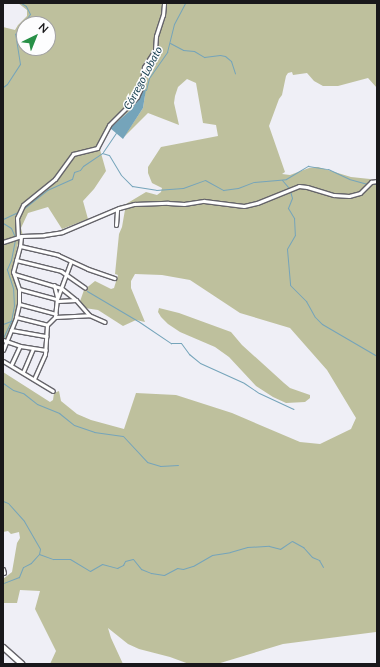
<!DOCTYPE html>
<html>
<head>
<meta charset="utf-8">
<style>
	body { margin:0 }
	#map { position:relative; width:380px; height:667px; overflow:hidden; background:#efeff6; font-family:Lato,sans-serif }
	div>[style] { position:absolute }
	[style*='--x'] { left:calc(var(--x)*1px); top:calc(var(--y)*1px); width:calc(var(--w)*1px); rotate:calc(var(--a)*1deg) }
	.green>* { inset:0; background:#bec09d }
	.water>* { inset:0; background:#75a4ba }
	.stream>* { height:1px; margin:-0.5px; padding:0 0.5px; transform-origin:0.5px; border-radius:0.5px; background:#75a4ba }
	.roads { filter:drop-shadow(1px 0 #65646a) drop-shadow(-1px 0 #65646a) drop-shadow(0 1px #65646a) drop-shadow(0 -1px #65646a) }
	.street>* { height:3px; margin:-1.5px; padding:0 1.5px; transform-origin:1.5px; border-radius:1.5px; background:#fff }
	.highway>* { height:5px; margin:-2.5px; padding:0 2.5px; transform-origin:2.5px; border-radius:2.5px; background:#fff }
	span { translate:-50% -50%; white-space:nowrap; text-align:center; line-height:1.15; -webkit-text-stroke:3px #fdfdfe; paint-order:stroke }
	.water-label { font-size:11px; color:#153e4f; font-style:italic }
	.frame { position:absolute; inset:0; border:4px solid #19181b; pointer-events:none }
	.north { position:absolute; left:16px; top:16px; width:40px; height:40px; box-sizing:border-box; background:#fdfdfe; border:1px solid #a2a1a3; border-radius:50%; rotate:43deg; font-size:11px; font-weight:700; line-height:16px; text-align:center; color:#19181b }
	.north::after { content:''; display:block; margin:auto; width:14px; height:18px; background:#289047; clip-path:polygon(50% 0,100% 100%,50% 72%,0 100%) }
</style>
</head>
<body>
<div id="map">
	<div class="green">
		<div style="clip-path:polygon(evenodd,18px 3px,377px 3px,377px 88px,368px 78px,338px 86px,323px 86px,314px 81px,307px 73px,293px 75px,292px 72px,288px 73px,286px 76px,282px 95px,279px 99px,269px 126px,285px 172px,282px 174px,290px 175px,309px 168px,318px 167px,351px 177px,370px 179px,377px 184px,377px 664px,376px 632px,283px 644px,217px 664px,189px 664px,170px 657px,139px 649px,128px 644px,108px 628px,111px 638px,123px 664px,50px 664px,56px 651px,35px 609px,40px 591px,20px 590px,17px 603px,3px 603px,3px 579px,12px 572px,17px 543px,20px 538px,19px 532px,11px 534px,8px 531px,3px 532px,3px 372px,50px 402px,53px 400px,54px 393px,59px 391px,61px 401px,77px 414px,91px 420px,124px 429px,136px 393px,176px 395px,232px 413px,300px 442px,320px 444px,351px 429px,356px 418px,327px 370px,290px 328px,240px 313px,190px 280px,162px 275px,135px 274px,131px 281px,131px 288px,145px 322px,136px 320px,123px 326px,98px 310px,78px 307px,84px 290px,95px 281px,111px 289px,114px 288px,118px 275px,115px 274px,119px 234px,122px 227px,126px 204px,146px 192px,157px 195px,161px 192px,162px 188px,152px 183px,148px 173px,148px 167px,161px 147px,218px 136px,216px 125px,203px 123px,196px 83px,187px 79px,178px 87px,175px 96px,174px 103px,179px 125px,148px 113px,124px 137px,143px 108px,145px 95px,142px 92px,132px 109px,110px 128px,99px 146px,106px 171px,94px 189px,83px 201px,88px 219px,62px 229px,48px 207px,28px 213px,21px 228px,23px 236px,19px 239px,12px 272px,17px 286px,17px 314px,5px 343px,3px 342px,3px 27px,15px 30px,18px 25px,27px 16px,27px 10px,18px 3px,24px 24px,48px 24px,48px 48px,24px 48px,24px 24px)"></div>
		<div style="clip-path:polygon(159px 308px,179px 313px,231px 332px,242px 345px,284px 383px,290px 388px,310px 395px,310px 398px,305px 402px,286px 403px,273px 397px,256px 386px,229px 357px,215px 347px,180px 332px,168px 324px,161px 317px,158px 312px)"></div>
	</div>
	<div class="water">
		<div style="clip-path:polygon(146px 89px,143px 108px,123px 139px,110px 128px,132px 109px,142px 92px)"></div>
	</div>
	<div class="stream">
		<div style="--x:170;--y:43;--w:15;--a:28"></div>
		<div style="--x:183;--y:50;--w:11;--a:5"></div>
		<div style="--x:194;--y:51;--w:12;--a:31"></div>
		<div style="--x:204;--y:57;--w:16;--a:-7"></div>
		<div style="--x:220;--y:55;--w:5;--a:11"></div>
		<div style="--x:225;--y:56;--w:8;--a:40"></div>
		<div style="--x:231;--y:61;--w:13;--a:72"></div>
		<div style="--x:3;--y:87;--w:5;--a:-37"></div>
		<div style="--x:7;--y:84;--w:24;--a:-57"></div>
		<div style="--x:20;--y:64;--w:30;--a:-99"></div>
		<div style="--x:15;--y:34;--w:25;--a:-53"></div>
		<div style="--x:30;--y:14;--w:9;--a:-117"></div>
		<div style="--x:26;--y:6;--w:6;--a:-149"></div>
		<div style="--x:146;--y:90;--w:12;--a:-76"></div>
		<div style="--x:149;--y:78;--w:32;--a:-55"></div>
		<div style="--x:167;--y:52;--w:29;--a:-76"></div>
		<div style="--x:174;--y:24;--w:24;--a:-62"></div>
		<div style="--x:103;--y:152;--w:23;--a:-56"></div>
		<div style="--x:282;--y:180;--w:11;--a:49"></div>
		<div style="--x:372;--y:184;--w:5;--a:0"></div>
		<div style="--x:290;--y:191;--w:7;--a:74"></div>
		<div style="--x:292;--y:198;--w:11;--a:112"></div>
		<div style="--x:288;--y:208;--w:12;--a:59"></div>
		<div style="--x:294;--y:218;--w:17;--a:87"></div>
		<div style="--x:295;--y:235;--w:16;--a:120"></div>
		<div style="--x:287;--y:249;--w:36;--a:85"></div>
		<div style="--x:290;--y:285;--w:23;--a:45"></div>
		<div style="--x:306;--y:301;--w:18;--a:61"></div>
		<div style="--x:315;--y:317;--w:10;--a:45"></div>
		<div style="--x:322;--y:324;--w:64;--a:30.2"></div>
		<div style="--x:23;--y:209;--w:31;--a:-38"></div>
		<div style="--x:47;--y:190;--w:27;--a:-24"></div>
		<div style="--x:72;--y:179;--w:7;--a:-74"></div>
		<div style="--x:74;--y:172;--w:6;--a:-18"></div>
		<div style="--x:80;--y:170;--w:5;--a:-53"></div>
		<div style="--x:83;--y:166;--w:23;--a:-34"></div>
		<div style="--x:102;--y:153;--w:7;--a:16"></div>
		<div style="--x:109;--y:155;--w:23;--a:59"></div>
		<div style="--x:121;--y:175;--w:16;--a:45"></div>
		<div style="--x:132;--y:186;--w:24;--a:9"></div>
		<div style="--x:156;--y:190;--w:27;--a:-4"></div>
		<div style="--x:183;--y:188;--w:23;--a:-20"></div>
		<div style="--x:205;--y:180;--w:21;--a:29"></div>
		<div style="--x:223;--y:190;--w:15;--a:-8"></div>
		<div style="--x:238;--y:188;--w:17;--a:-21"></div>
		<div style="--x:254;--y:182;--w:32;--a:-5"></div>
		<div style="--x:286;--y:179;--w:26;--a:-31"></div>
		<div style="--x:308;--y:166;--w:20;--a:9"></div>
		<div style="--x:328;--y:169;--w:23;--a:25"></div>
		<div style="--x:349;--y:179;--w:20;--a:15"></div>
		<div style="--x:3;--y:219;--w:17;--a:-25"></div>
		<div style="--x:3;--y:223;--w:9;--a:32"></div>
		<div style="--x:11;--y:228;--w:10;--a:66"></div>
		<div style="--x:87;--y:291;--w:59;--a:30.5"></div>
		<div style="--x:138;--y:321;--w:40;--a:34"></div>
		<div style="--x:171;--y:343;--w:10;--a:0"></div>
		<div style="--x:181;--y:343;--w:14;--a:54"></div>
		<div style="--x:189;--y:354;--w:14;--a:39"></div>
		<div style="--x:200;--y:363;--w:48;--a:24.4"></div>
		<div style="--x:244;--y:383;--w:18;--a:34"></div>
		<div style="--x:259;--y:393;--w:38;--a:25"></div>
		<div style="--x:3;--y:324;--w:9;--a:-21"></div>
		<div style="--x:3;--y:338;--w:19;--a:-65"></div>
		<div style="--x:11;--y:321;--w:15;--a:-79"></div>
		<div style="--x:14;--y:306;--w:18;--a:-93"></div>
		<div style="--x:13;--y:288;--w:20;--a:-108"></div>
		<div style="--x:7;--y:269;--w:10;--a:-66"></div>
		<div style="--x:11;--y:260;--w:20;--a:-79"></div>
		<div style="--x:3;--y:383;--w:12;--a:35"></div>
		<div style="--x:13;--y:390;--w:10;--a:17"></div>
		<div style="--x:23;--y:393;--w:18;--a:38"></div>
		<div style="--x:37;--y:404;--w:24;--a:22"></div>
		<div style="--x:59;--y:413;--w:19;--a:39"></div>
		<div style="--x:74;--y:425;--w:21;--a:19"></div>
		<div style="--x:94;--y:432;--w:29;--a:8"></div>
		<div style="--x:123;--y:436;--w:35;--a:47"></div>
		<div style="--x:147;--y:462;--w:14;--a:17"></div>
		<div style="--x:160;--y:466;--w:18;--a:-3"></div>
		<div style="--x:3;--y:501;--w:5;--a:22"></div>
		<div style="--x:8;--y:503;--w:24;--a:48"></div>
		<div style="--x:24;--y:521;--w:32;--a:60"></div>
		<div style="--x:40;--y:549;--w:5;--a:101"></div>
		<div style="--x:39;--y:554;--w:12;--a:132"></div>
		<div style="--x:31;--y:563;--w:9;--a:153"></div>
		<div style="--x:23;--y:567;--w:11;--a:112"></div>
		<div style="--x:19;--y:577;--w:17;--a:159"></div>
		<div style="--x:39;--y:554;--w:15;--a:20"></div>
		<div style="--x:53;--y:559;--w:17;--a:0"></div>
		<div style="--x:70;--y:559;--w:23;--a:31"></div>
		<div style="--x:90;--y:571;--w:14;--a:-30"></div>
		<div style="--x:102;--y:564;--w:16;--a:15"></div>
		<div style="--x:117;--y:568;--w:7;--a:-27"></div>
		<div style="--x:123;--y:565;--w:4;--a:-63"></div>
		<div style="--x:125;--y:561;--w:8;--a:-14"></div>
		<div style="--x:133;--y:559;--w:13;--a:51"></div>
		<div style="--x:141;--y:569;--w:11;--a:22"></div>
		<div style="--x:151;--y:573;--w:13;--a:9"></div>
		<div style="--x:164;--y:575;--w:15;--a:-28"></div>
		<div style="--x:177;--y:568;--w:6;--a:9"></div>
		<div style="--x:183;--y:569;--w:10;--a:-17"></div>
		<div style="--x:193;--y:566;--w:22;--a:-30"></div>
		<div style="--x:212;--y:555;--w:18;--a:-9"></div>
		<div style="--x:230;--y:552;--w:18;--a:-16"></div>
		<div style="--x:247;--y:547;--w:22;--a:-3"></div>
		<div style="--x:269;--y:546;--w:11;--a:15"></div>
		<div style="--x:280;--y:549;--w:14;--a:-34"></div>
		<div style="--x:292;--y:541;--w:13;--a:29"></div>
		<div style="--x:303;--y:547;--w:13;--a:48"></div>
		<div style="--x:312;--y:557;--w:8;--a:23"></div>
		<div style="--x:319;--y:560;--w:8;--a:60"></div>
	</div>
	<div class="roads">
		<div class="street">
			<div style="--x:116;--y:225;--w:16;--a:-86"></div>
			<div style="--x:18;--y:237;--w:19;--a:-93"></div>
			<div style="--x:17;--y:218;--w:14;--a:-65"></div>
			<div style="--x:23;--y:205;--w:41;--a:-39.1"></div>
			<div style="--x:55;--y:179;--w:31;--a:-54"></div>
			<div style="--x:73;--y:154;--w:25;--a:-14"></div>
			<div style="--x:97;--y:148;--w:26;--a:-62"></div>
			<div style="--x:109;--y:125;--w:40;--a:-45"></div>
			<div style="--x:137;--y:97;--w:10;--a:-66"></div>
			<div style="--x:141;--y:88;--w:21;--a:-82"></div>
			<div style="--x:144;--y:67;--w:20;--a:-57"></div>
			<div style="--x:155;--y:50;--w:14;--a:-86"></div>
			<div style="--x:156;--y:36;--w:22;--a:-72"></div>
			<div style="--x:163;--y:15;--w:12;--a:-85"></div>
			<div style="--x:3;--y:242;--w:19;--a:-18"></div>
			<div style="--x:21;--y:236;--w:23;--a:-2"></div>
			<div style="--x:44;--y:235;--w:18;--a:-9"></div>
			<div style="--x:62;--y:232;--w:62;--a:-22.8"></div>
			<div style="--x:119;--y:208;--w:16;--a:-15"></div>
			<div style="--x:134;--y:204;--w:34;--a:-2"></div>
			<div style="--x:168;--y:203;--w:16;--a:4"></div>
			<div style="--x:184;--y:204;--w:20;--a:-9"></div>
			<div style="--x:204;--y:201;--w:40;--a:7.1"></div>
			<div style="--x:244;--y:206;--w:13;--a:-13"></div>
			<div style="--x:257;--y:203;--w:45;--a:-22"></div>
			<div style="--x:299;--y:186;--w:8;--a:7"></div>
			<div style="--x:307;--y:187;--w:28;--a:17"></div>
			<div style="--x:334;--y:195;--w:15;--a:4"></div>
			<div style="--x:349;--y:196;--w:11;--a:-15"></div>
			<div style="--x:360;--y:193;--w:16;--a:-45"></div>
			<div style="--x:371;--y:182;--w:6;--a:-9"></div>
			<div style="--x:20;--y:246;--w:39;--a:13"></div>
			<div style="--x:58;--y:255;--w:33;--a:25"></div>
			<div style="--x:88;--y:269;--w:28;--a:19"></div>
			<div style="--x:16;--y:260;--w:46;--a:13.7"></div>
			<div style="--x:61;--y:271;--w:29;--a:35"></div>
			<div style="--x:14;--y:274;--w:49;--a:16.6"></div>
			<div style="--x:61;--y:288;--w:19;--a:39"></div>
			<div style="--x:76;--y:300;--w:20;--a:49"></div>
			<div style="--x:54;--y:285;--w:12;--a:76"></div>
			<div style="--x:19;--y:289;--w:39;--a:15"></div>
			<div style="--x:58;--y:301;--w:18;--a:-3"></div>
			<div style="--x:19;--y:304;--w:38;--a:15"></div>
			<div style="--x:16;--y:317;--w:32;--a:14"></div>
			<div style="--x:55;--y:317;--w:34;--a:-3"></div>
			<div style="--x:89;--y:315;--w:17;--a:24"></div>
			<div style="--x:11;--y:330;--w:36;--a:10"></div>
			<div style="--x:3;--y:340;--w:18;--a:19"></div>
			<div style="--x:20;--y:346;--w:26;--a:9"></div>
			<div style="--x:3;--y:350;--w:35;--a:-68"></div>
			<div style="--x:16;--y:317;--w:13;--a:-77"></div>
			<div style="--x:19;--y:304;--w:15;--a:-90"></div>
			<div style="--x:19;--y:289;--w:18;--a:-109"></div>
			<div style="--x:13;--y:272;--w:27;--a:-75"></div>
			<div style="--x:20;--y:246;--w:10;--a:-84"></div>
			<div style="--x:3;--y:361;--w:58;--a:31"></div>
			<div style="--x:11;--y:365;--w:21;--a:-65"></div>
			<div style="--x:23;--y:372;--w:25;--a:-67"></div>
			<div style="--x:34;--y:379;--w:27;--a:-66"></div>
			<div style="--x:45;--y:354;--w:29;--a:-86"></div>
			<div style="--x:47;--y:325;--w:11;--a:-45"></div>
			<div style="--x:55;--y:317;--w:18;--a:-84"></div>
			<div style="--x:57;--y:299;--w:40;--a:-69.8"></div>
			<div style="--x:3;--y:569;--w:4;--a:76"></div>
		</div>
		<div class="highway">
			<div style="--x:3;--y:647;--w:25;--a:42"></div>
		</div>
	</div>
	<div class="water-label">
		<span style="left:143px;top:78px;rotate:-62deg">Córrego Lobato</span>
	</div>
	<div class="frame"></div>
	<div class="north">N</div>
</div>
</body>
</html>
